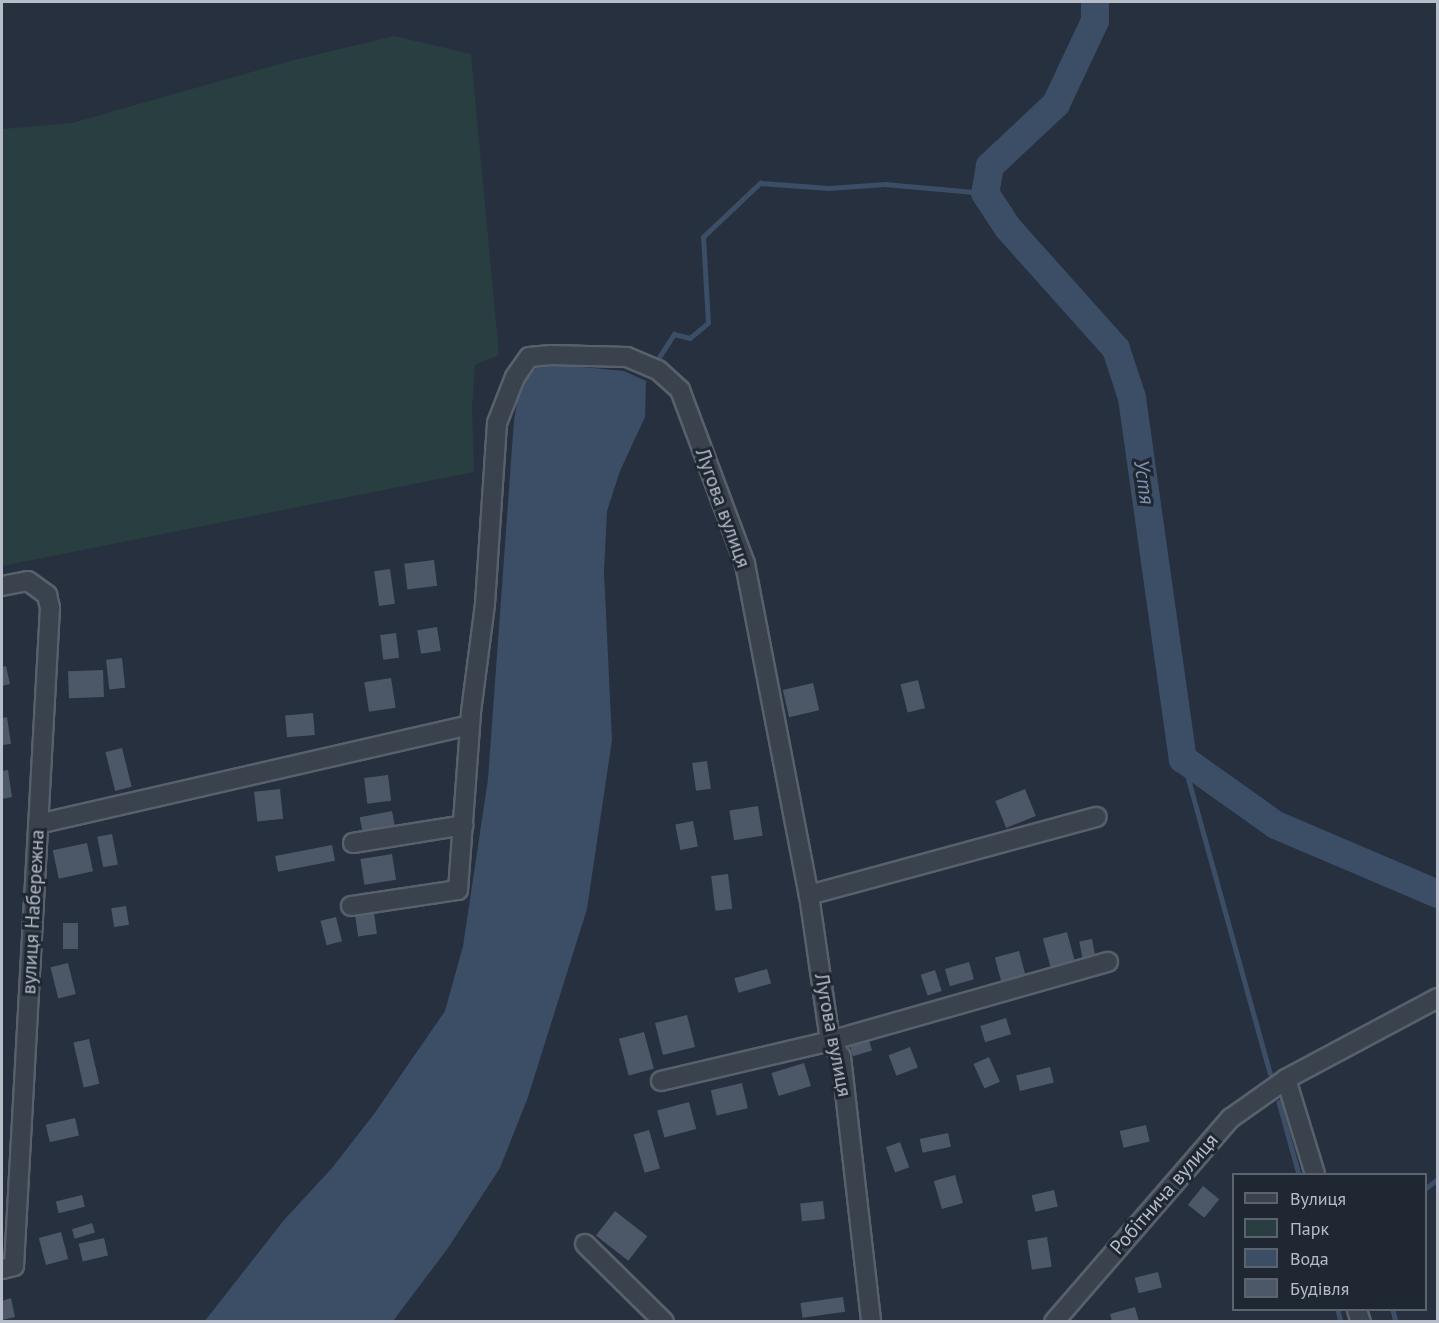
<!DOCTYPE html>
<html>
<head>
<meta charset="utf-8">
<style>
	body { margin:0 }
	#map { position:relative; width:1439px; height:1323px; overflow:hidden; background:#26303e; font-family:"PT Sans",sans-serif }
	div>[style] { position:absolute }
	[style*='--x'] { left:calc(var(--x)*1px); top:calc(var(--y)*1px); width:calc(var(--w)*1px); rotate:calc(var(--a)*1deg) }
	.green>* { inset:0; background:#293e40 }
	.water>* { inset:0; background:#3c4d66 }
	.stream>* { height:4.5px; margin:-2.25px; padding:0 2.25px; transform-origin:2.25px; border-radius:2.25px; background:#3c4d66 }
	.river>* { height:28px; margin:-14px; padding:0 14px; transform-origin:14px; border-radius:14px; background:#3c4d66 }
	.building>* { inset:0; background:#4c5767; transform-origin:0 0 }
	.roads { filter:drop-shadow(2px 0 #58606c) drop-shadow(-2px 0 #58606c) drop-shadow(0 2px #58606c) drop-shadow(0 -2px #58606c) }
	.minor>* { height:18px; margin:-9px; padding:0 9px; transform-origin:9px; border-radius:9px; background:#3a424e }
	span { translate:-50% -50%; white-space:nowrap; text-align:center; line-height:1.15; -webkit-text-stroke:6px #1f2733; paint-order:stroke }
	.street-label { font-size:20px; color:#b6bdc9 }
	.water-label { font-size:21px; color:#7f92af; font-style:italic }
	.frame { position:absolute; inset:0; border:3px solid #b6bdc9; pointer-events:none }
	.legend { position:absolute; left:1232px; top:1173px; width:195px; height:138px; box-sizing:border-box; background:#1f2733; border:2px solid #5b636f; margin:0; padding:8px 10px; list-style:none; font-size:18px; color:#b6bdc9 }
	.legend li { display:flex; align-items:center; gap:12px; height:30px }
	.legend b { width:30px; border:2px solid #5b636f }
</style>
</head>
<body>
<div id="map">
	<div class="green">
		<div style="clip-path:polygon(394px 36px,471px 54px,499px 355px,475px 365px,472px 408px,474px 472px,2px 566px,2px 129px,72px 123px,294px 60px)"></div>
	</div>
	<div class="water">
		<div style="clip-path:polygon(543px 363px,624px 371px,646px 381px,645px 417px,620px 471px,607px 511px,604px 572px,612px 740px,587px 909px,528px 1097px,500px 1168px,448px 1248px,393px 1321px,204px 1322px,284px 1220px,332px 1168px,374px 1114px,445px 1011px,463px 946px,488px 779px,514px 420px,521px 381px)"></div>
	</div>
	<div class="stream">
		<div style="--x:654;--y:365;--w:37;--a:-57"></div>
		<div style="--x:674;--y:334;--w:16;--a:14"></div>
		<div style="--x:690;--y:338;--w:23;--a:-40"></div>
		<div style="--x:708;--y:323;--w:86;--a:-93.3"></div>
		<div style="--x:703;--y:237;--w:79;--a:-43.5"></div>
		<div style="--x:760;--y:183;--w:69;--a:4.1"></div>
		<div style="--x:829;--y:188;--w:56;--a:-4.1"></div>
		<div style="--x:885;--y:184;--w:100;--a:5.1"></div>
		<div style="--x:1183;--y:759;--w:326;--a:74.5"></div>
		<div style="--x:1279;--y:1102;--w:75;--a:74.5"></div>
		<div style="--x:1426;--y:1188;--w:15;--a:-37"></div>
		<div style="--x:1338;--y:1310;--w:12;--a:76"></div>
		<div style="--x:1393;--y:1310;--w:12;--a:76"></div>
	</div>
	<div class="river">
		<div style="--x:1095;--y:2;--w:19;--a:90"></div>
		<div style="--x:1095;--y:21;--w:92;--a:115.2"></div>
		<div style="--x:1056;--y:104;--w:91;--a:136.8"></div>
		<div style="--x:990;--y:166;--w:27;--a:100"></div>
		<div style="--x:985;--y:193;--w:42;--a:56.7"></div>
		<div style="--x:1008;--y:228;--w:162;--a:48.2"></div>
		<div style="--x:1116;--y:349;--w:52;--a:71.9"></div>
		<div style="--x:1132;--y:398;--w:365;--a:82"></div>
		<div style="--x:1183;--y:759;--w:114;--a:35.4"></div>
		<div style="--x:1276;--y:825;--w:176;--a:23.1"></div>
	</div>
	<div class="building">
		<div style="left:434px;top:560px;width:26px;height:30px;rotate:83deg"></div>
		<div style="left:390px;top:569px;width:35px;height:16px;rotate:82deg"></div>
		<div style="left:437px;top:627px;width:24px;height:20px;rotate:81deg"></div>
		<div style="left:396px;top:633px;width:25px;height:16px;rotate:83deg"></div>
		<div style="left:122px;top:658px;width:30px;height:16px;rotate:84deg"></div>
		<div style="clip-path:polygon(6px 666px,10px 684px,2px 686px,2px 667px)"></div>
		<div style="left:103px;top:670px;width:27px;height:35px;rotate:88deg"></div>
		<div style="left:391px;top:678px;width:30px;height:27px;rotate:81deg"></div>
		<div style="left:918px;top:680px;width:29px;height:18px;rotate:76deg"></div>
		<div style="left:813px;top:683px;width:28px;height:31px;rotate:77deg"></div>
		<div style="left:313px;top:713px;width:22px;height:28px;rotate:85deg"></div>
		<div style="clip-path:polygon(7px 717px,11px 744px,2px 745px,2px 718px)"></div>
		<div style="left:122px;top:748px;width:40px;height:17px;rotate:76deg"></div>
		<div style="left:707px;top:761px;width:28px;height:15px;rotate:82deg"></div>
		<div style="clip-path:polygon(8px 770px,12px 797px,2px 799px,2px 771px)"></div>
		<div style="left:388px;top:775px;width:26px;height:24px;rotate:83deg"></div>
		<div style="left:280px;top:789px;width:30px;height:26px;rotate:84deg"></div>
		<div style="left:1025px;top:789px;width:29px;height:32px;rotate:68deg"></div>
		<div style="left:758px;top:806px;width:30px;height:29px;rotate:81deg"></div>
		<div style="left:392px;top:811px;width:16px;height:33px;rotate:79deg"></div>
		<div style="left:693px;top:821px;width:26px;height:18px;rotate:79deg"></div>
		<div style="left:112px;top:834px;width:31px;height:15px;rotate:79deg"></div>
		<div style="left:87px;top:843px;width:29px;height:35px;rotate:78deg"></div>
		<div style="left:332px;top:845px;width:16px;height:58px;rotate:79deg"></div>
		<div style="left:392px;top:854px;width:26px;height:32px;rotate:81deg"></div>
		<div style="left:728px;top:874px;width:35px;height:17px;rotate:83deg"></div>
		<div style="left:126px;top:906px;width:19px;height:15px;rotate:81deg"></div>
		<div style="left:374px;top:913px;width:21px;height:19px;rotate:82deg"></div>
		<div style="left:336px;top:917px;width:25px;height:16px;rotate:76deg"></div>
		<div style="left:63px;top:923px;width:15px;height:26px"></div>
		<div style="left:1067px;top:932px;width:31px;height:25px;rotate:75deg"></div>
		<div style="left:1092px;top:939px;width:25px;height:13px;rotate:79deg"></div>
		<div style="left:1019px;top:951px;width:30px;height:25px;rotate:75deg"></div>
		<div style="left:969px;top:962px;width:18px;height:25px;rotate:74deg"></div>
		<div style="left:68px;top:963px;width:32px;height:18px;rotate:76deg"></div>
		<div style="left:767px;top:969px;width:15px;height:34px;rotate:74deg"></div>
		<div style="left:935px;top:970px;width:22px;height:15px;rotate:72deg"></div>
		<div style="left:687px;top:1015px;width:33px;height:33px;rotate:76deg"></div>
		<div style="left:1006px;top:1018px;width:17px;height:27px;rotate:73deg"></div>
		<div style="left:644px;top:1032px;width:38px;height:26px;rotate:75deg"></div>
		<div style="left:868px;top:1037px;width:14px;height:20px;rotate:73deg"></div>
		<div style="left:89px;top:1039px;width:46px;height:16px;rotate:77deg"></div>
		<div style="left:910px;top:1047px;width:22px;height:23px;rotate:69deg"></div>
		<div style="left:989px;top:1057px;width:27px;height:17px;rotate:66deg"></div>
		<div style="left:804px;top:1063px;width:24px;height:34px;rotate:73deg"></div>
		<div style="left:1050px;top:1067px;width:16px;height:35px;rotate:76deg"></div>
		<div style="left:742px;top:1083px;width:26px;height:32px;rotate:77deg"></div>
		<div style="left:689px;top:1102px;width:28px;height:33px;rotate:75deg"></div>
		<div style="left:75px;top:1118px;width:18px;height:30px;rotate:77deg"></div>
		<div style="left:1146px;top:1125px;width:17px;height:27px;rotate:77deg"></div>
		<div style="left:649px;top:1130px;width:40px;height:16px;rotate:74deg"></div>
		<div style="left:948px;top:1133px;width:14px;height:29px;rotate:78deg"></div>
		<div style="left:900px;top:1142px;width:27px;height:15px;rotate:70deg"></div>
		<div style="left:955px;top:1175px;width:29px;height:22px;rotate:74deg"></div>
		<div style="left:1203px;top:1186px;width:21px;height:24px;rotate:39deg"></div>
		<div style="left:1054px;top:1190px;width:17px;height:23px;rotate:77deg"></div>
		<div style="left:82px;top:1195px;width:12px;height:27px;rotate:76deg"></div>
		<div style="left:823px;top:1201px;width:18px;height:23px;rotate:84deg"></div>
		<div style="left:615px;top:1211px;width:41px;height:31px;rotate:38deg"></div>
		<div style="left:92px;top:1223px;width:10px;height:21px;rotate:73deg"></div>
		<div style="left:61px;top:1232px;width:28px;height:23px;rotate:75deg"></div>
		<div style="left:1047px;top:1237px;width:30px;height:20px;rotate:81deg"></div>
		<div style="left:104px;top:1238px;width:18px;height:26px;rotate:77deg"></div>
		<div style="left:1158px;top:1272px;width:16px;height:24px;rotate:76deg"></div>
		<div style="left:843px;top:1297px;width:15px;height:43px;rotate:82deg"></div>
		<div style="clip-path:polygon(11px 1298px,15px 1317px,2px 1320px,2px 1301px)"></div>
		<div style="clip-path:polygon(1135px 1307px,1139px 1322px,1112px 1322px,1110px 1314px)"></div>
	</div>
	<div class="roads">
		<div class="minor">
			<div style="--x:2;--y:586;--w:26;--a:-11"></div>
			<div style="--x:28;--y:581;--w:24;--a:36"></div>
			<div style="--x:47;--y:595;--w:13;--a:77"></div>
			<div style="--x:50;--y:608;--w:659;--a:93.13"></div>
			<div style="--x:14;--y:1266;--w:12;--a:166"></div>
			<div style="--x:38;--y:824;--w:443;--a:-12.9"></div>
			<div style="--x:353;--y:843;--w:112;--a:-9.2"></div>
			<div style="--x:809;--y:895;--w:298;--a:-15.2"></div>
			<div style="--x:351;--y:906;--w:108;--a:-8.5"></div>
			<div style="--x:458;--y:890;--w:178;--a:-85.8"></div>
			<div style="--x:471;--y:712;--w:109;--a:-82.6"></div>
			<div style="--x:485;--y:604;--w:181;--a:-86.2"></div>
			<div style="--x:497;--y:423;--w:49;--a:-68.6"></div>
			<div style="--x:515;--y:377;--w:24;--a:-55"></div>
			<div style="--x:529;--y:357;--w:22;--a:-5"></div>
			<div style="--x:551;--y:355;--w:76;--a:1.5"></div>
			<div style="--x:627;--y:357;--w:34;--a:23"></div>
			<div style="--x:658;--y:370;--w:30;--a:42"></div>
			<div style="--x:680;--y:390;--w:186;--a:69.5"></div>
			<div style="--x:745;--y:564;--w:337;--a:79.1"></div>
			<div style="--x:809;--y:895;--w:148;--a:81.8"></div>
			<div style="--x:830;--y:1041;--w:19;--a:55"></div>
			<div style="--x:841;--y:1057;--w:267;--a:83.5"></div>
			<div style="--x:1286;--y:1079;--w:99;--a:73"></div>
			<div style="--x:661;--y:1081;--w:174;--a:-13.3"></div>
			<div style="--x:830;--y:1041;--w:289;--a:-15.9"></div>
			<div style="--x:585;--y:1244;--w:111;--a:44.6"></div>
			<div style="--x:1357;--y:1310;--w:13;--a:72"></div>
			<div style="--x:1054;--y:1322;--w:270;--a:-49.1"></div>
			<div style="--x:1231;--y:1118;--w:67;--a:-35.3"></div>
			<div style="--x:1286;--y:1079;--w:172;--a:-28.1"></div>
		</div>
	</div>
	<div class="street-label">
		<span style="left:723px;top:508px;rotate:70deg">Лугова вулиця</span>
		<span style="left:33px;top:912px;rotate:-87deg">вулиця Набережна</span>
		<span style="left:833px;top:1035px;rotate:79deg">Лугова вулиця</span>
		<span style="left:1164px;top:1194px;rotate:-49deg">Робітнича вулиця</span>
	</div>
	<div class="water-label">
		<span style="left:1144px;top:482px;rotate:82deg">Устя</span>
	</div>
	<div class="frame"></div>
	<ul class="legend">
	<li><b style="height:8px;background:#3a424e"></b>Вулиця</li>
	<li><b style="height:16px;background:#293e40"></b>Парк</li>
	<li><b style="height:16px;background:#3c4d66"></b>Вода</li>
	<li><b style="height:16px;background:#4c5767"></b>Будівля</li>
	</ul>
</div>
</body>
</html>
